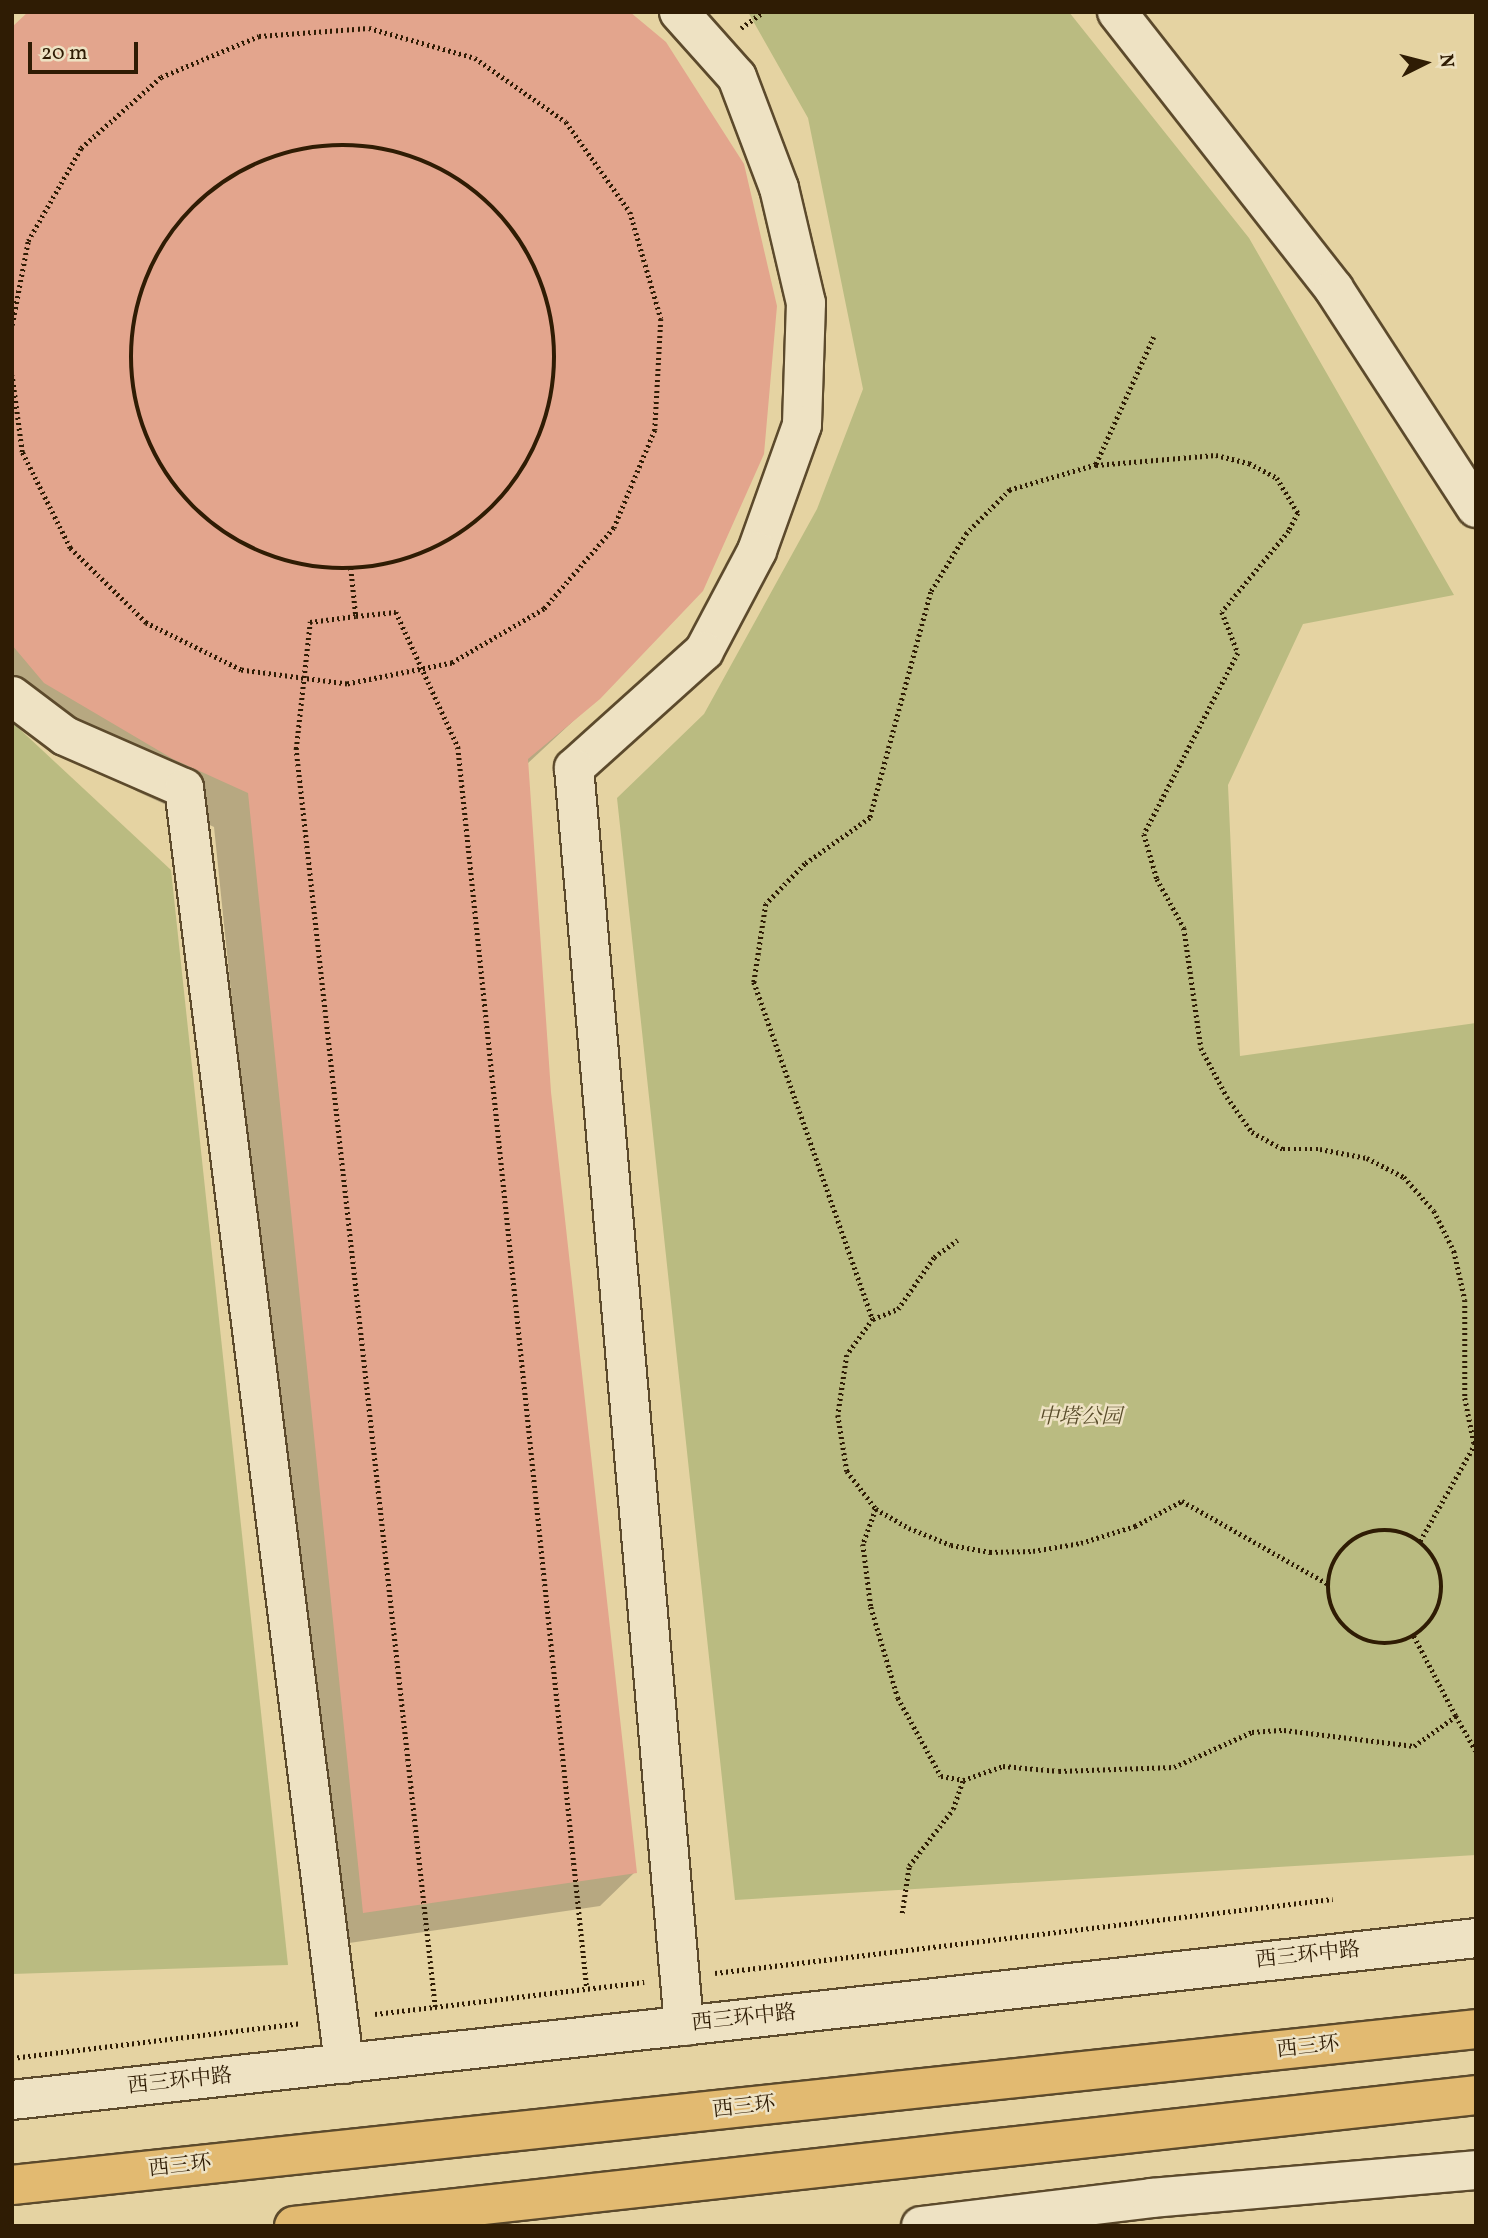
<!DOCTYPE html>
<html>
<head>
<meta charset="utf-8">
<style>
	body { margin:0 }
	#map { position:relative; width:1488px; height:2238px; overflow:hidden; background:#e5d3a2; font-family:Vollkorn,"Noto Serif SC",serif }
	div>[style] { position:absolute }
	[style*='--x'] { left:calc(var(--x)*1px); top:calc(var(--y)*1px); width:calc(var(--w)*1px); rotate:calc(var(--a)*1deg) }
	.green>* { inset:0; background:#babb81 }
	.shadow>* { inset:0; background:#0003 }
	.building>* { inset:0; background:#e3a58d }
	.path>* { height:4.5px; margin-top:-2.25px; transform-origin:0; background:repeating-linear-gradient(90deg,#2f1c04 0 2px,transparent 0 5.5px) }
	.path>.ring { margin:-2.25px; padding:0; box-sizing:content-box; background:none; border:4.5px solid #2f1c04; border-radius:50% }
	.roads { filter:drop-shadow(2px 0 #5c4a2c) drop-shadow(-2px 0 #5c4a2c) drop-shadow(0 2px #5c4a2c) drop-shadow(0 -2px #5c4a2c) }
	.minor>* { height:38px; margin:-19px; padding:0 19px; transform-origin:19px; border-radius:19px; background:#eee2c3 }
	.highway>* { height:38px; margin:-19px; padding:0 19px; transform-origin:19px; border-radius:19px; background:#e2ba71 }
	span { translate:-50% -50%; white-space:nowrap; text-align:center; line-height:1.15; -webkit-text-stroke:5px #eee2c3; paint-order:stroke }
	.park-label { font-size:21px; color:#594c2a; font-style:italic }
	.street-label { font-size:21px; color:#2f1c04 }
	.frame { position:absolute; inset:0; border:14px solid #2f1c04; pointer-events:none }
	.north { position:absolute; left:1390px; top:28px; width:70px; height:70px; -webkit-text-stroke:5px #eee2c3; paint-order:stroke; rotate:84deg; font-size:19px; font-weight:700; line-height:28px; text-align:center; color:#2f1c04 }
	.north::after { content:''; display:block; margin:auto; width:24px; height:32px; background:#2f1c04; clip-path:polygon(50% 0,100% 100%,50% 72%,0 100%) }
	.scale { position:absolute; left:28px; top:42px; width:110px; height:32px; box-sizing:border-box; border:4px solid #2f1c04; border-top:0; padding-left:9px; font-size:21px; line-height:24px; white-space:nowrap; color:#2f1c04; -webkit-text-stroke:5px #eee2c3; paint-order:stroke }
</style>
</head>
<body>
<div id="map">
	<div class="green">
		<div style="clip-path:polygon(748px 12px,1069px 12px,1249px 238px,1454px 595px,1303px 624px,1228px 785px,1240px 1056px,1476px 1023px,1476px 1855px,735px 1900px,617px 798px,704px 714px,817px 509px,863px 389px,808px 118px)"></div>
		<div style="clip-path:polygon(12px 722px,171px 870px,288px 1965px,12px 1974px)"></div>
	</div>
	<div class="shadow">
		<div style="clip-path:polygon(12px 28px,598px 698px,527px 764px,549px 1092px,635px 1872px,600px 1906px,329px 1946px,214px 827px,138px 792px,12px 718px)"></div>
	</div>
	<div class="building">
		<div style="clip-path:polygon(28px 12px,630px 12px,666px 42px,744px 164px,777px 306px,764px 454px,703px 591px,600px 699px,528px 759px,551px 1092px,637px 1873px,363px 1913px,248px 793px,173px 759px,44px 683px,12px 645px,12px 27px)"></div>
	</div>
	<div class="path">
		<div style="--x:741;--y:28;--w:27;--a:-36"></div>
		<div class="ring" style="left:131px;top:145px;width:419.5px;height:419.5px"></div>
		<div style="--x:12;--y:325;--w:86;--a:-79.2"></div>
		<div style="--x:28;--y:241;--w:107;--a:-60.3"></div>
		<div style="--x:81;--y:148;--w:107;--a:-41.6"></div>
		<div style="--x:161;--y:77;--w:106;--a:-22.7"></div>
		<div style="--x:259;--y:36;--w:110;--a:-4.2"></div>
		<div style="--x:369;--y:28;--w:110;--a:15.8"></div>
		<div style="--x:475;--y:58;--w:111;--a:35.1"></div>
		<div style="--x:566;--y:122;--w:110;--a:54.6"></div>
		<div style="--x:630;--y:212;--w:111;--a:73.8"></div>
		<div style="--x:661;--y:319;--w:111;--a:93.1"></div>
		<div style="--x:655;--y:430;--w:106;--a:112.7"></div>
		<div style="--x:614;--y:528;--w:107;--a:130.8"></div>
		<div style="--x:544;--y:609;--w:107;--a:149.6"></div>
		<div style="--x:452;--y:663;--w:107;--a:168.7"></div>
		<div style="--x:347;--y:684;--w:107;--a:-172.5"></div>
		<div style="--x:241;--y:670;--w:106;--a:-153.7"></div>
		<div style="--x:146;--y:623;--w:107;--a:-135.4"></div>
		<div style="--x:70;--y:548;--w:107;--a:-116.6"></div>
		<div style="--x:22;--y:452;--w:77;--a:-97.5"></div>
		<div style="--x:1154;--y:337;--w:141;--a:114.4"></div>
		<div style="--x:1096;--y:465;--w:90;--a:163.8"></div>
		<div style="--x:1010;--y:490;--w:61;--a:135"></div>
		<div style="--x:967;--y:533;--w:69;--a:121.4"></div>
		<div style="--x:931;--y:592;--w:234;--a:105.1"></div>
		<div style="--x:870;--y:818;--w:80;--a:144.7"></div>
		<div style="--x:805;--y:864;--w:56;--a:134.3"></div>
		<div style="--x:766;--y:904;--w:79;--a:98.7"></div>
		<div style="--x:754;--y:982;--w:357;--a:70.6"></div>
		<div style="--x:873;--y:1319;--w:44;--a:125.8"></div>
		<div style="--x:847;--y:1355;--w:61;--a:98.5"></div>
		<div style="--x:838;--y:1415;--w:57;--a:80.9"></div>
		<div style="--x:847;--y:1471;--w:48;--a:52.7"></div>
		<div style="--x:876;--y:1509;--w:37;--a:110"></div>
		<div style="--x:863;--y:1544;--w:64;--a:82.8"></div>
		<div style="--x:871;--y:1607;--w:95;--a:73.5"></div>
		<div style="--x:898;--y:1698;--w:89;--a:61.1"></div>
		<div style="--x:941;--y:1776;--w:22;--a:10"></div>
		<div style="--x:963;--y:1780;--w:42;--a:-19.3"></div>
		<div style="--x:1003;--y:1766;--w:56;--a:5.1"></div>
		<div style="--x:1059;--y:1771;--w:115;--a:-2"></div>
		<div style="--x:1174;--y:1767;--w:85;--a:-24.2"></div>
		<div style="--x:1252;--y:1732;--w:32;--a:-4"></div>
		<div style="--x:1284;--y:1730;--w:131;--a:7"></div>
		<div style="--x:1414;--y:1746;--w:52;--a:-35.5"></div>
		<div style="--x:1456;--y:1716;--w:40;--a:60.3"></div>
		<div style="--x:1096;--y:465;--w:120;--a:-4.8"></div>
		<div style="--x:1216;--y:455;--w:34;--a:14"></div>
		<div style="--x:1249;--y:463;--w:32;--a:28"></div>
		<div style="--x:1277;--y:478;--w:41;--a:59"></div>
		<div style="--x:1298;--y:513;--w:20;--a:117"></div>
		<div style="--x:1289;--y:531;--w:105;--a:129.6"></div>
		<div style="--x:1222;--y:612;--w:44;--a:68.7"></div>
		<div style="--x:1238;--y:653;--w:204;--a:117.4"></div>
		<div style="--x:1144;--y:834;--w:47;--a:73.9"></div>
		<div style="--x:1157;--y:879;--w:56;--a:61.1"></div>
		<div style="--x:1184;--y:928;--w:121;--a:81.9"></div>
		<div style="--x:1201;--y:1048;--w:55;--a:62"></div>
		<div style="--x:1227;--y:1097;--w:43;--a:54.5"></div>
		<div style="--x:1252;--y:1132;--w:35;--a:29"></div>
		<div style="--x:1283;--y:1149;--w:37;--a:0"></div>
		<div style="--x:1320;--y:1149;--w:48;--a:10.8"></div>
		<div style="--x:1367;--y:1158;--w:42;--a:27.2"></div>
		<div style="--x:1404;--y:1177;--w:45;--a:48.6"></div>
		<div style="--x:1434;--y:1211;--w:45;--a:63.4"></div>
		<div style="--x:1454;--y:1251;--w:50;--a:77.3"></div>
		<div style="--x:1465;--y:1300;--w:98;--a:90"></div>
		<div style="--x:1465;--y:1398;--w:46;--a:78.7"></div>
		<div style="--x:351;--y:568;--w:48;--a:84.1"></div>
		<div style="--x:873;--y:1319;--w:27;--a:-22"></div>
		<div style="--x:898;--y:1309;--w:63;--a:-55.3"></div>
		<div style="--x:934;--y:1257;--w:29;--a:-36"></div>
		<div style="--x:876;--y:1509;--w:38;--a:30"></div>
		<div style="--x:909;--y:1528;--w:45;--a:22"></div>
		<div style="--x:951;--y:1545;--w:40;--a:10"></div>
		<div style="--x:990;--y:1552;--w:43;--a:-1.3"></div>
		<div style="--x:1033;--y:1551;--w:49;--a:-9.5"></div>
		<div style="--x:1081;--y:1543;--w:57;--a:-17.5"></div>
		<div style="--x:1135;--y:1526;--w:53;--a:-28"></div>
		<div style="--x:1182;--y:1501;--w:168;--a:29.6"></div>
		<div class="ring" style="left:1328px;top:1530px;width:109.5px;height:109.5px"></div>
		<div style="--x:1420;--y:1541;--w:114;--a:-60.5"></div>
		<div style="--x:1414;--y:1636;--w:90;--a:62.3"></div>
		<div style="--x:902;--y:1913;--w:48;--a:-81.5"></div>
		<div style="--x:909;--y:1866;--w:72;--a:-52.3"></div>
		<div style="--x:953;--y:1809;--w:31;--a:-71"></div>
		<div style="--x:715;--y:1973;--w:622;--a:-6.83"></div>
		<div style="--x:435;--y:2007;--w:1266;--a:-96.31"></div>
		<div style="--x:296;--y:749;--w:128;--a:-83.7"></div>
		<div style="--x:310;--y:622;--w:46;--a:-7.4"></div>
		<div style="--x:356;--y:616;--w:40;--a:-5.7"></div>
		<div style="--x:396;--y:612;--w:149;--a:65.3"></div>
		<div style="--x:458;--y:747;--w:1248;--a:84.07"></div>
		<div style="--x:375;--y:2014;--w:271;--a:-6.8"></div>
		<div style="--x:12;--y:2058;--w:290;--a:-6.9"></div>
	</div>
	<div class="roads">
		<div class="minor">
			<div style="--x:679;--y:12;--w:87;--a:48.3"></div>
			<div style="--x:737;--y:77;--w:119;--a:69.3"></div>
			<div style="--x:779;--y:188;--w:118;--a:76.8"></div>
			<div style="--x:806;--y:303;--w:122;--a:91.9"></div>
			<div style="--x:802;--y:425;--w:134;--a:109.7"></div>
			<div style="--x:757;--y:551;--w:113;--a:117.9"></div>
			<div style="--x:704;--y:651;--w:175;--a:138"></div>
			<div style="--x:574;--y:768;--w:1263;--a:85"></div>
			<div style="--x:1117;--y:12;--w:352;--a:51.9"></div>
			<div style="--x:1334;--y:289;--w:261;--a:57"></div>
			<div style="--x:12;--y:696;--w:66;--a:37"></div>
			<div style="--x:65;--y:736;--w:130;--a:23.6"></div>
			<div style="--x:184;--y:788;--w:1286;--a:82.85"></div>
			<div style="--x:12;--y:2100;--w:1473;--a:-6.31"></div>
			<div style="--x:921;--y:2226;--w:232;--a:-6.9"></div>
			<div style="--x:1151;--y:2198;--w:326;--a:-4.9"></div>
		</div>
		<div class="highway">
			<div style="--x:12;--y:2185;--w:1472;--a:-6.08"></div>
			<div style="--x:294;--y:2226;--w:1189;--a:-6.32"></div>
		</div>
	</div>
	<div class="park-label">
		<span style="left:1080px;top:1418px">中塔公园</span>
	</div>
	<div class="street-label">
		<span style="left:1308px;top:1956px;rotate:-6deg">西三环中路</span>
		<span style="left:744px;top:2019px;rotate:-6deg">西三环中路</span>
		<span style="left:1308px;top:2048px;rotate:-6deg">西三环</span>
		<span style="left:180px;top:2082px;rotate:-6deg">西三环中路</span>
		<span style="left:744px;top:2108px;rotate:-6deg">西三环</span>
		<span style="left:180px;top:2167px;rotate:-6deg">西三环</span>
	</div>
	<div class="frame"></div>
	<div class="north">N</div>
	<div class="scale">20 m</div>
</div>
</body>
</html>
